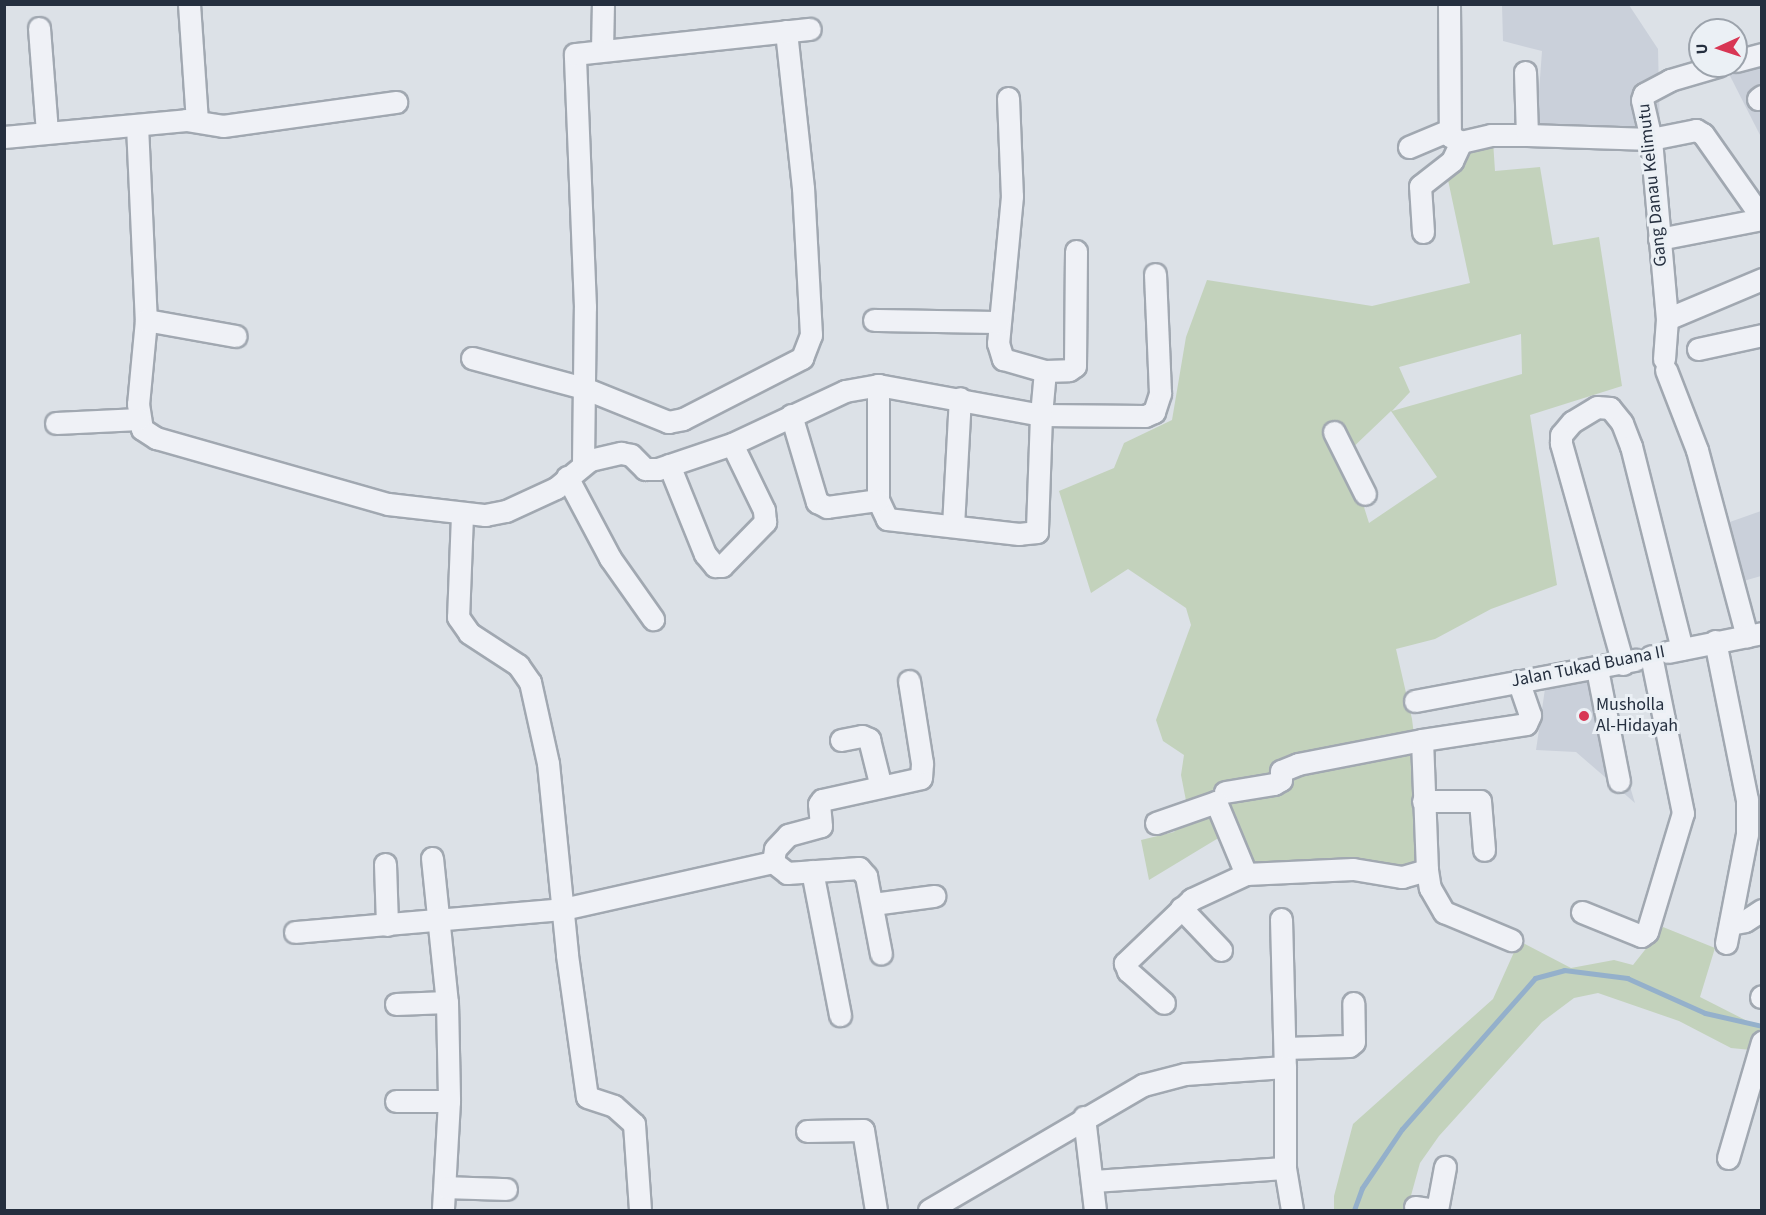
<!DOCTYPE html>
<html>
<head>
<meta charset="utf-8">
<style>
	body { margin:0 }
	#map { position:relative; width:1766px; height:1215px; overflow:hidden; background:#dce1e7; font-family:"Source Sans 3",sans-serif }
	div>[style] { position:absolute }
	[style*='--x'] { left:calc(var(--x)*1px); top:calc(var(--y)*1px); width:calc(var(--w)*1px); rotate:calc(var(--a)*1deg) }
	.built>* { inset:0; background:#cad0da }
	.green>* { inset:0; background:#c3d2bc }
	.stream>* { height:5px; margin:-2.5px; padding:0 2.5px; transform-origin:2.5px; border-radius:2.5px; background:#94b0cb }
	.roads { filter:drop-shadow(2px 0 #a1a8b1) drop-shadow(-2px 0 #a1a8b1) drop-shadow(0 2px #a1a8b1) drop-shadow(0 -2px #a1a8b1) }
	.street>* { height:21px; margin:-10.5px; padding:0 10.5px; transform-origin:10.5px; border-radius:10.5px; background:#eff1f6 }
	.dots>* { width:16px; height:16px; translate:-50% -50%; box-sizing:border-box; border:3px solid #ebf0f5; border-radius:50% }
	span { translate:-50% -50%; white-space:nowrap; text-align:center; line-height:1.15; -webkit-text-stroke:6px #ebf0f5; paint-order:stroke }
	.street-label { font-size:18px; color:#252f3f }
	.poi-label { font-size:18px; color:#252f3f }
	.left { translate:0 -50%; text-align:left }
	.frame { position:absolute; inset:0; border:6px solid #252f3f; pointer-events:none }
	.north { position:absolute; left:1688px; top:18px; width:60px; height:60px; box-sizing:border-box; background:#ebf0f5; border:2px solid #9ca3ac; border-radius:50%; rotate:267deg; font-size:16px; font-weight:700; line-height:24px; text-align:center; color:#252f3f }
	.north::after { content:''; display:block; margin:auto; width:21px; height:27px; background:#d83654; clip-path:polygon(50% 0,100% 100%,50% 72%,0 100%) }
</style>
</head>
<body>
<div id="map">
	<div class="built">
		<div style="clip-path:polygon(1502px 5px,1629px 5px,1658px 49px,1660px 132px,1536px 132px,1542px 51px,1503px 41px)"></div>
		<div style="clip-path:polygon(1761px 53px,1761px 137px,1726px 68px)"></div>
		<div style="clip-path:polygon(1761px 511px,1761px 576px,1733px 584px,1727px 523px)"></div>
		<div style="clip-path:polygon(1601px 673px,1607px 711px,1635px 803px,1576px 752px,1536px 750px,1546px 682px)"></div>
	</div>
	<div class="green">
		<div style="clip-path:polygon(evenodd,1445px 136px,1493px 141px,1495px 171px,1540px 167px,1553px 245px,1599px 237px,1622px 386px,1530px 415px,1557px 585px,1491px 609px,1435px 639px,1396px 649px,1412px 719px,1431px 873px,1243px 877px,1230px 831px,1149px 880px,1141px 840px,1174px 832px,1188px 811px,1181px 775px,1184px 755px,1163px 741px,1156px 720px,1191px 625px,1186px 608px,1128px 569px,1091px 593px,1059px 491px,1114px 468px,1124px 443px,1172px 420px,1186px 337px,1207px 280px,1372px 306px,1470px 283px,1445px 166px,1445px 136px,1521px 334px,1522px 374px,1392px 411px,1410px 392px,1399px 367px,1521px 334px,1445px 136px,1391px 411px,1437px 477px,1369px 523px,1347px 453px,1391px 411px)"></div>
		<div style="clip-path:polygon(1663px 927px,1715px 948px,1700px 997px,1761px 1028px,1761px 1051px,1731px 1048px,1679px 1021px,1598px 993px,1574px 998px,1542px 1022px,1439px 1136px,1420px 1163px,1407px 1210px,1334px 1210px,1334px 1196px,1353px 1124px,1493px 999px,1519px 941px,1571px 968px,1614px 960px,1633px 965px)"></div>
	</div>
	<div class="stream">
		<div style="--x:1354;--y:1210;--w:23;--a:-70"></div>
		<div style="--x:1362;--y:1188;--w:71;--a:-55.9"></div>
		<div style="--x:1402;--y:1129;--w:201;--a:-48.6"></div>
		<div style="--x:1535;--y:978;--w:30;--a:-15"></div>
		<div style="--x:1564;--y:970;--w:64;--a:7.2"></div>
		<div style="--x:1627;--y:978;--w:85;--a:24.2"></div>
		<div style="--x:1705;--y:1013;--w:58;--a:12.8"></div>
	</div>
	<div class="roads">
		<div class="street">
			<div style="--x:189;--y:4;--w:116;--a:86.1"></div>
			<div style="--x:1449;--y:4;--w:132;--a:89.6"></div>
			<div style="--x:1450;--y:136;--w:13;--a:29"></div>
			<div style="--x:1461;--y:142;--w:31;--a:-13"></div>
			<div style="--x:1491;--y:135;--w:36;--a:0"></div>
			<div style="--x:39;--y:28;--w:104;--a:85.6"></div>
			<div style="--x:602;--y:50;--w:46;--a:-88.8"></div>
			<div style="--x:1736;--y:61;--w:27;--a:-15"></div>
			<div style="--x:1525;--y:72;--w:63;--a:88.2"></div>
			<div style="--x:1527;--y:135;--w:124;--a:1.8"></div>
			<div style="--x:1651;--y:139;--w:46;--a:-11.3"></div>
			<div style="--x:1696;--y:130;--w:8;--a:30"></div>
			<div style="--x:1703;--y:134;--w:103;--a:54.9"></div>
			<div style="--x:1008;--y:98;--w:98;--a:87.7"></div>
			<div style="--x:1012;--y:196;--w:148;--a:95.4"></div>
			<div style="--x:998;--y:343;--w:17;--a:73"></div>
			<div style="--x:1003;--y:359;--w:44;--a:15.9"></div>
			<div style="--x:1045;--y:371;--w:44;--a:95.2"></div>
			<div style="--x:1041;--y:415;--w:104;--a:0.6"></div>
			<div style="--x:1145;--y:416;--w:10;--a:-24"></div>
			<div style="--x:1154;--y:412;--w:20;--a:-72"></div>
			<div style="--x:1160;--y:393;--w:119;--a:-92.4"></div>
			<div style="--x:1758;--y:99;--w:5;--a:-37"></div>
			<div style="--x:137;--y:125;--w:195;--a:87.4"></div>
			<div style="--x:146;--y:320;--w:84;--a:95.4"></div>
			<div style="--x:138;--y:404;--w:25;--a:81"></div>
			<div style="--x:142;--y:429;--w:17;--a:33"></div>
			<div style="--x:156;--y:438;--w:241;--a:15.9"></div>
			<div style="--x:388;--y:504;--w:98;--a:6.5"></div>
			<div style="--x:485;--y:515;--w:21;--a:-11"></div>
			<div style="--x:506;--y:511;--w:55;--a:-24.7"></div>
			<div style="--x:556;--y:488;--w:44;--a:-39.5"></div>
			<div style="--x:590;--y:460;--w:32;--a:-13"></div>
			<div style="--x:621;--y:453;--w:10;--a:11"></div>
			<div style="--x:631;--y:455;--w:20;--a:45"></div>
			<div style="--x:645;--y:469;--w:13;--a:0"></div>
			<div style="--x:658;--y:469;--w:78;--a:-18.7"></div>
			<div style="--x:732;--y:444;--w:125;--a:-25.1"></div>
			<div style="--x:845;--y:391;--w:34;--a:-10"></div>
			<div style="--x:878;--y:385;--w:166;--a:10.4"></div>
			<div style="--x:1041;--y:415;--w:117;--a:92"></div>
			<div style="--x:1037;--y:532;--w:18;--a:174"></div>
			<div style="--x:1019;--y:534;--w:133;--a:-173.5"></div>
			<div style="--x:887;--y:519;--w:21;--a:-115"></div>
			<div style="--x:878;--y:500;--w:115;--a:-90"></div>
			<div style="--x:4;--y:137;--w:183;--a:-5.3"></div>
			<div style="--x:186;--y:120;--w:37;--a:9"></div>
			<div style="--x:223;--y:126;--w:175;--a:-7.9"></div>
			<div style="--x:1409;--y:147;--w:41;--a:-22.8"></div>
			<div style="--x:1423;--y:232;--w:46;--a:-93.7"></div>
			<div style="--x:1420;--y:186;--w:41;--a:-38"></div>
			<div style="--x:1452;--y:161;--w:21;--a:-65"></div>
			<div style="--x:1659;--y:239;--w:105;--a:-11"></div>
			<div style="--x:1667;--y:319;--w:181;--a:-95.1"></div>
			<div style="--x:1651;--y:139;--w:40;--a:-103"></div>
			<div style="--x:1642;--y:100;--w:6;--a:-72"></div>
			<div style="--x:1644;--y:94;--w:30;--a:-28"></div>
			<div style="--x:1670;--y:80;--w:50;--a:-16.3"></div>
			<div style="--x:146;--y:320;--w:91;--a:10.1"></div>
			<div style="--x:874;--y:320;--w:125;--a:0.9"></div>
			<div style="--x:1698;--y:349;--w:66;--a:-12.3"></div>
			<div style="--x:472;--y:358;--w:116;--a:15"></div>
			<div style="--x:584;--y:388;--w:91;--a:22"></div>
			<div style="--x:668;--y:422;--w:15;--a:-11"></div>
			<div style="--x:683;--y:419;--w:134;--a:-27.1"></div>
			<div style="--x:802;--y:358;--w:25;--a:-69"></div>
			<div style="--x:811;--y:335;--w:147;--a:-93.1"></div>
			<div style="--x:803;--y:188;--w:158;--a:-96.2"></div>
			<div style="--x:1664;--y:359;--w:40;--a:-85.7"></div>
			<div style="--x:1667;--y:319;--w:103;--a:-22.8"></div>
			<div style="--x:1666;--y:370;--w:86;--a:68.8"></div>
			<div style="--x:1697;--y:450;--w:193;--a:75"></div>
			<div style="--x:1045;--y:371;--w:24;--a:-2"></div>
			<div style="--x:1069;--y:370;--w:7;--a:-34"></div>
			<div style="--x:1075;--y:366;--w:115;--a:-89.5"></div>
			<div style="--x:791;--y:415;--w:91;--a:73.4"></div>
			<div style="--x:817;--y:502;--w:11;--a:27"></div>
			<div style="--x:827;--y:507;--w:51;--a:-7.8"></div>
			<div style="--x:56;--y:423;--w:83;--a:-2.8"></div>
			<div style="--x:1334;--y:432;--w:69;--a:63.4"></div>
			<div style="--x:583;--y:463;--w:156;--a:-89.3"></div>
			<div style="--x:585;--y:307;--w:253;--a:-92.3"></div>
			<div style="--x:575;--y:54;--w:236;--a:-6.1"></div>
			<div style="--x:669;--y:465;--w:96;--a:68"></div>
			<div style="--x:705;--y:554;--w:16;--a:50"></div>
			<div style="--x:715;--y:566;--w:7;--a:0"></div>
			<div style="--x:722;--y:566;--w:62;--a:-45.7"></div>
			<div style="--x:765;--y:522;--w:12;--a:-95"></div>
			<div style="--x:764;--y:510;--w:73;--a:-115.9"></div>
			<div style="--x:567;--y:477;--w:92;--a:62"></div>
			<div style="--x:610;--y:558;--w:75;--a:54.8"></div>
			<div style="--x:462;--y:515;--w:102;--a:92.2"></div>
			<div style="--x:458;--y:617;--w:19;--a:55"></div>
			<div style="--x:469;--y:633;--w:59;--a:33.1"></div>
			<div style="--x:518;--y:665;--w:21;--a:55"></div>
			<div style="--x:530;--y:682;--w:83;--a:77.5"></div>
			<div style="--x:548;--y:763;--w:193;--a:84.3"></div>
			<div style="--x:567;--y:955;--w:143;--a:82"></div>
			<div style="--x:587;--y:1097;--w:28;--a:18"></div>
			<div style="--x:614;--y:1106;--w:27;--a:42"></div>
			<div style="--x:634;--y:1124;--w:86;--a:86"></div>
			<div style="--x:953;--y:526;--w:128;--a:-86.9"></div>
			<div style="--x:1715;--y:641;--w:161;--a:78.6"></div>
			<div style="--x:1747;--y:799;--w:35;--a:90"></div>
			<div style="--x:1747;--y:834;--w:111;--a:100.9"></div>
			<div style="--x:1668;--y:652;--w:96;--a:-11.4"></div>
			<div style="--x:1623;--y:664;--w:230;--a:-105.7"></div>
			<div style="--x:1561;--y:443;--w:8;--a:-90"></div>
			<div style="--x:1561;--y:435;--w:17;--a:-50"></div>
			<div style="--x:1572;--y:422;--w:29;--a:-31"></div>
			<div style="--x:1597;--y:407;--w:13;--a:4"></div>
			<div style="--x:1610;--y:408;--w:19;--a:51"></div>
			<div style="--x:1622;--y:423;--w:25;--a:69"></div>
			<div style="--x:1631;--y:446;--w:209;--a:75.9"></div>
			<div style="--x:1597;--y:669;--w:114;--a:78.9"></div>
			<div style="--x:1415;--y:701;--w:224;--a:-10.6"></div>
			<div style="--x:841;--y:740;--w:21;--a:-11"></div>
			<div style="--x:862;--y:736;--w:8;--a:23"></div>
			<div style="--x:869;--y:739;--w:49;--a:76"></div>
			<div style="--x:1225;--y:792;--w:50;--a:-9.3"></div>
			<div style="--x:1274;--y:784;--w:8;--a:-30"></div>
			<div style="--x:1281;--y:780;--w:9;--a:-90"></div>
			<div style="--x:1281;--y:771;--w:18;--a:-22"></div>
			<div style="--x:1298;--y:764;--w:126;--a:-11"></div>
			<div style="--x:1423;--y:801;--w:57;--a:0"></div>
			<div style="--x:1480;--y:801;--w:49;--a:85.3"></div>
			<div style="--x:1156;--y:823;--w:64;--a:-19.3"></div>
			<div style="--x:1216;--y:802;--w:78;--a:67.4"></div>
			<div style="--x:1246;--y:874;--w:60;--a:155.2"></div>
			<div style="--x:1192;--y:899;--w:93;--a:136.3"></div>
			<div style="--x:1125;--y:963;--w:9;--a:69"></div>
			<div style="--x:1128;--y:971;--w:48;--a:41.6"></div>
			<div style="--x:432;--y:858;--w:145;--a:84.1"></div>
			<div style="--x:447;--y:1002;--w:99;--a:88.8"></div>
			<div style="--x:449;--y:1101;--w:109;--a:93.2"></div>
			<div style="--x:773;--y:862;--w:13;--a:-81"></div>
			<div style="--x:775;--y:849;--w:19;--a:-47"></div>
			<div style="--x:788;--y:835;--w:34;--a:-15"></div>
			<div style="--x:821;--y:826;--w:22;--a:-95"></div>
			<div style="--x:819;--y:804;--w:5;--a:-53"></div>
			<div style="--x:822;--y:800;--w:101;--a:-12.5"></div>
			<div style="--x:921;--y:778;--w:15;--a:-86"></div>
			<div style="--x:922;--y:763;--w:83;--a:-99"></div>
			<div style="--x:385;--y:864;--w:61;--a:88.1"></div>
			<div style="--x:1427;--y:870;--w:130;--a:-92.2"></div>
			<div style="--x:1422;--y:740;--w:105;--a:-8.7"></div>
			<div style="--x:1526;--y:724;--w:10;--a:-66"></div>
			<div style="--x:1530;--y:715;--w:36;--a:-109"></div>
			<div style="--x:812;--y:871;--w:147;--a:79"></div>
			<div style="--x:1246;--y:874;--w:107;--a:-2.7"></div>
			<div style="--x:1353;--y:869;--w:50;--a:9.3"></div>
			<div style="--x:1402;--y:877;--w:26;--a:-16"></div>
			<div style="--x:1427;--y:870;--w:18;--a:81"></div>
			<div style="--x:1430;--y:888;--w:28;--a:60"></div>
			<div style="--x:1444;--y:912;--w:73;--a:22.7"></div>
			<div style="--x:873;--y:904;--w:62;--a:-7.5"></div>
			<div style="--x:1181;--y:908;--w:58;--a:46.4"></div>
			<div style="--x:1582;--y:912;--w:64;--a:22.1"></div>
			<div style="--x:1641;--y:936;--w:7;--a:-34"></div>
			<div style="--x:1647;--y:932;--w:124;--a:-73.2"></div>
			<div style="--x:1683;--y:813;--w:160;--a:-101.5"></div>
			<div style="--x:1281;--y:919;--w:148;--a:88.5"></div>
			<div style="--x:1730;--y:924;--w:15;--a:-11"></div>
			<div style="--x:1745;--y:921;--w:20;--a:-33"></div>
			<div style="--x:295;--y:932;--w:269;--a:-4.9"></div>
			<div style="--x:563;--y:909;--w:215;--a:-12.6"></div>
			<div style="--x:773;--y:862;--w:18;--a:38"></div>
			<div style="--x:787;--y:873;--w:72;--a:-4"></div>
			<div style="--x:859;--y:868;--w:11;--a:49"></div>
			<div style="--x:866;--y:876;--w:79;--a:79.1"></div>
			<div style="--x:1761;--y:997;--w:1;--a:-45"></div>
			<div style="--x:396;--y:1004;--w:51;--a:-2.2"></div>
			<div style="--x:1285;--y:1048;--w:64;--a:-1.8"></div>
			<div style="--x:1349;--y:1046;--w:6;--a:-39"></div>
			<div style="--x:1354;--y:1042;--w:39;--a:-91"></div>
			<div style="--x:396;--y:1101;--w:53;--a:0"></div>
			<div style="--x:1084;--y:1117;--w:94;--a:83.3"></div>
			<div style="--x:807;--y:1131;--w:56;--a:-1"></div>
			<div style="--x:863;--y:1130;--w:81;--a:80.8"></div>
			<div style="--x:1728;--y:1158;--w:121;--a:-73.7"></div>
			<div style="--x:1093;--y:1181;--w:192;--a:-3.9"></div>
			<div style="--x:445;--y:1187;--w:61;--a:1.9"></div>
			<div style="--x:1415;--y:1207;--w:22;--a:8"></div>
			<div style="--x:929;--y:1210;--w:248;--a:-30.3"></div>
			<div style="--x:1143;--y:1085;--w:43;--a:-14.7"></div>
			<div style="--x:1185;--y:1074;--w:100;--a:-4"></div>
			<div style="--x:1285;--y:1067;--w:101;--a:90"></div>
			<div style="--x:1285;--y:1168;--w:43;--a:80.5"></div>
			<div style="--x:1437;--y:1210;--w:44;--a:-79.5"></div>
		</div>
	</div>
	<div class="dots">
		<div style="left:1584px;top:716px;background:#d83654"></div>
	</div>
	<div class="street-label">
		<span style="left:1653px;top:185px;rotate:-96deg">Gang Danau Kelimutu</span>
		<span style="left:1588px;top:667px;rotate:-11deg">Jalan Tukad Buana II</span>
	</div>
	<div class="poi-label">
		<span class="left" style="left:1596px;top:716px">Musholla<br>Al-Hidayah</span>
	</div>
	<div class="frame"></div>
	<div class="north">U</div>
</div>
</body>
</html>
